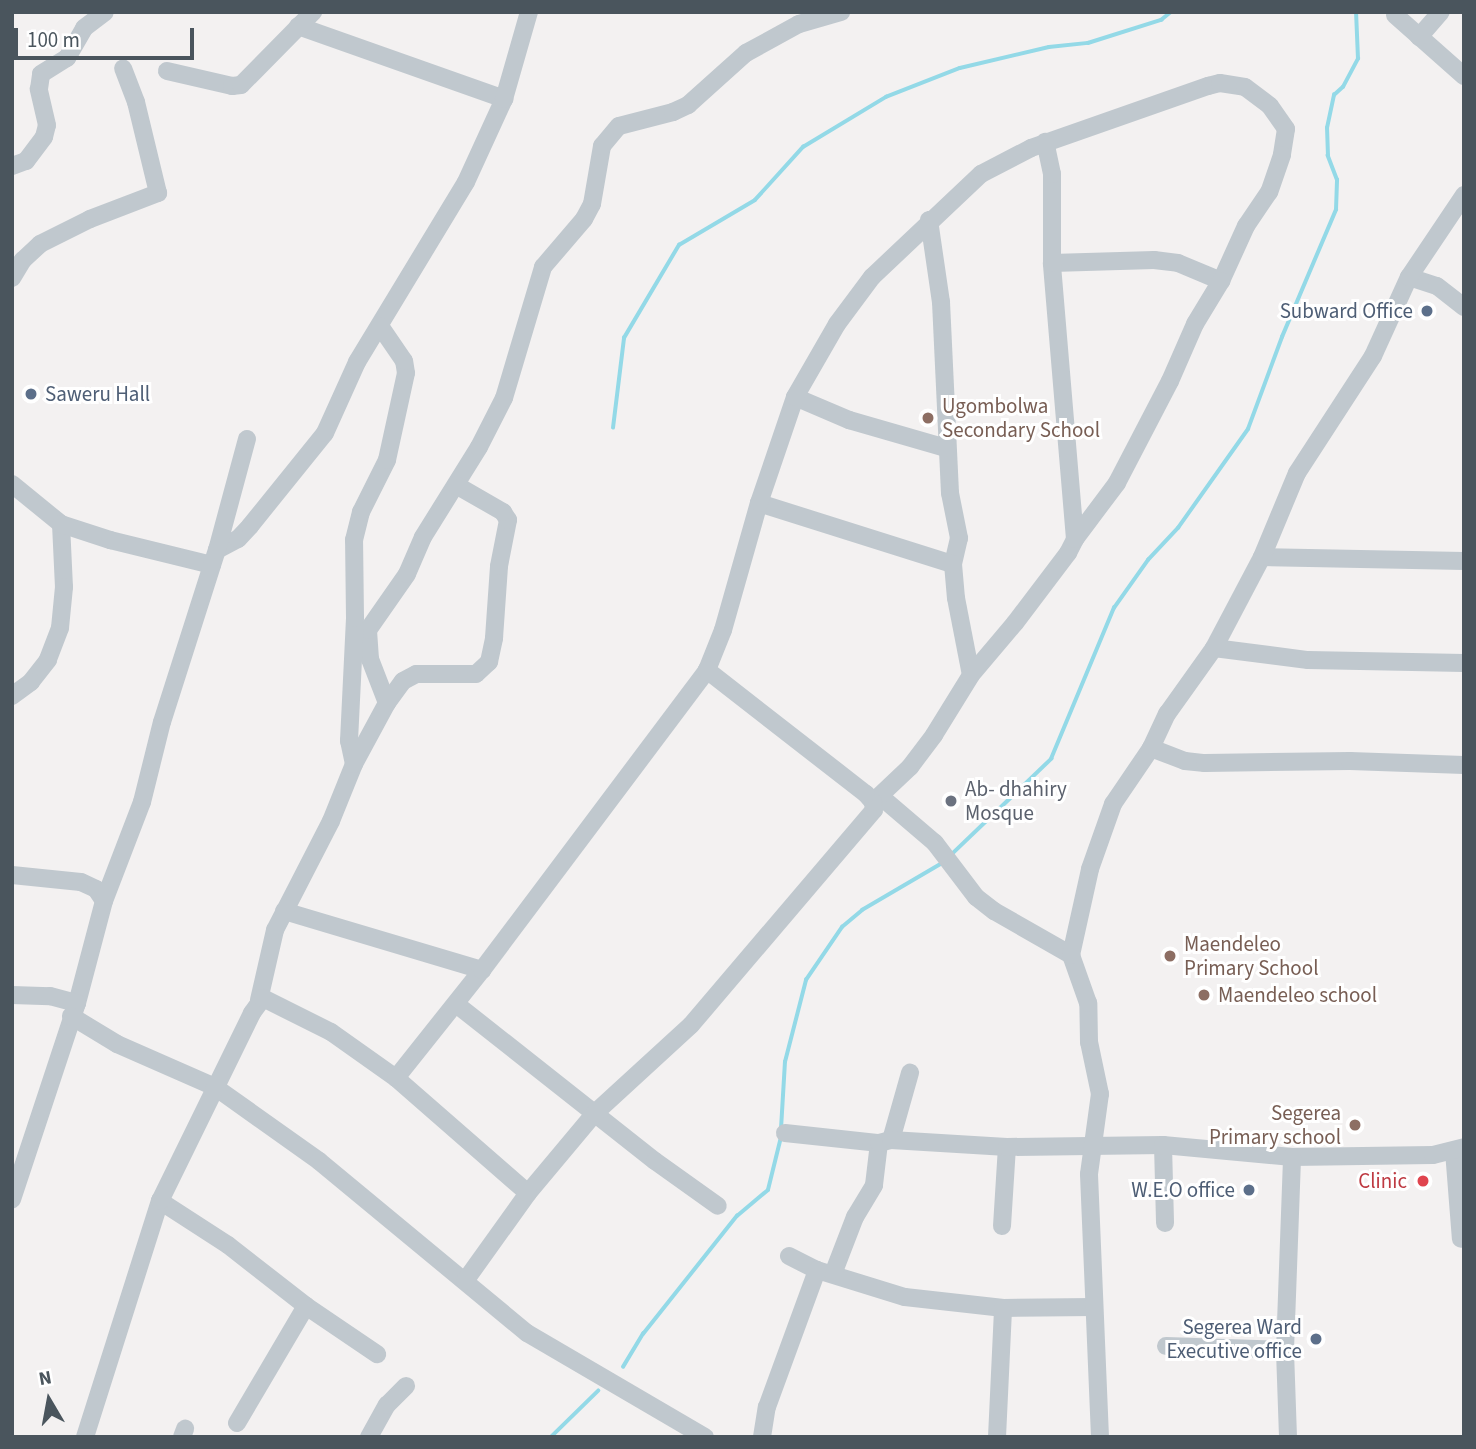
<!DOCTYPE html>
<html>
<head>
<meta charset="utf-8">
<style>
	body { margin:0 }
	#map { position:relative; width:1476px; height:1449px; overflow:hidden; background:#f3f1f1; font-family:"Source Sans 3",sans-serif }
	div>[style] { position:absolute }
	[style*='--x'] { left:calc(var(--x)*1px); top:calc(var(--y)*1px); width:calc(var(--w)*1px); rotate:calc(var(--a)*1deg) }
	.stream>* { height:3.5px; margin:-1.75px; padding:0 1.75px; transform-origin:1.75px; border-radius:1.75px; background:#93d9e7 }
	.minor>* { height:18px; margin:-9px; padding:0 9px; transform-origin:9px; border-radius:9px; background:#c0c8ce }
	.dots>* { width:19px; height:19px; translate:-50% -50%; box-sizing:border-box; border:4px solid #fff; border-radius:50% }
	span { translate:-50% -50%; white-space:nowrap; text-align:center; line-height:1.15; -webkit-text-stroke:6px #fff; paint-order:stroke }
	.service-label { font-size:21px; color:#4e5e75 }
	.right { translate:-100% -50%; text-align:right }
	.left { translate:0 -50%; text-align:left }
	.education-label { font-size:21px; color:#785e54 }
	.worship-label { font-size:21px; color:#5b616d }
	.health-label { font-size:21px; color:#be3a42 }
	.frame { position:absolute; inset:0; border:14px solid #4a555d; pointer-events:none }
	.north { position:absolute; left:14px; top:1365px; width:70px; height:70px; -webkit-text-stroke:5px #fff; paint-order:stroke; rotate:350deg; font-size:19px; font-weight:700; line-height:28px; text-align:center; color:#4a555d }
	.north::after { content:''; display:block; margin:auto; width:24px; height:32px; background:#4a555d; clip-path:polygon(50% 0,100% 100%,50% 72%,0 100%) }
	.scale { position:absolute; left:14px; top:28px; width:180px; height:32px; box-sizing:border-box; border:4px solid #4a555d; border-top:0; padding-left:9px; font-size:21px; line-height:24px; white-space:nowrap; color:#4a555d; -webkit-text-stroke:5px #fff; paint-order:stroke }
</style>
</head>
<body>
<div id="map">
	<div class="stream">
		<div style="--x:613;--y:428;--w:91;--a:-83"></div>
		<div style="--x:624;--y:338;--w:108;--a:-59.4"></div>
		<div style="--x:679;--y:245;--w:88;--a:-30.6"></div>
		<div style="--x:755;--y:200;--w:72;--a:-47.8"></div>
		<div style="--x:803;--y:147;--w:97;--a:-31.1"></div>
		<div style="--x:886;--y:97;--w:79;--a:-21.4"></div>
		<div style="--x:960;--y:68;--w:91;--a:-13.3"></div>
		<div style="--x:1049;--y:47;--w:39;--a:-6"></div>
		<div style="--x:1088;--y:43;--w:77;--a:-17.5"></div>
		<div style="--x:1161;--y:20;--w:13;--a:-39"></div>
		<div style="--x:951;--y:855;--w:139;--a:-43.8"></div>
		<div style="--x:1051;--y:759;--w:164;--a:-67.4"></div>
		<div style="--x:1114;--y:608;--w:59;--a:-54.7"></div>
		<div style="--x:1148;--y:560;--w:44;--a:-46.8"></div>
		<div style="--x:1178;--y:528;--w:121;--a:-54.7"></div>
		<div style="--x:1248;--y:429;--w:98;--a:-69.7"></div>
		<div style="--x:1282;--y:337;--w:138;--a:-67"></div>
		<div style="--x:1336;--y:210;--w:30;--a:-88"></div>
		<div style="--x:1337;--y:180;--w:26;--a:-111"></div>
		<div style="--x:1328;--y:156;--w:28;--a:-92"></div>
		<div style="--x:1327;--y:128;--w:34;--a:-78"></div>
		<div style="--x:1334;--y:95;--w:12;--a:-42"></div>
		<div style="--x:1343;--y:87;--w:32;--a:-62"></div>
		<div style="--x:1358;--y:59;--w:47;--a:-92.4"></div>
		<div style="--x:781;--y:1129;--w:67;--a:-86.6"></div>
		<div style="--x:785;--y:1062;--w:85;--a:-75.6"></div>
		<div style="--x:806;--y:980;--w:64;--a:-55.8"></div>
		<div style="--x:842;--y:927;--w:26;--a:-40"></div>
		<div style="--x:862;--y:910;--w:93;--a:-30.4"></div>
		<div style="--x:623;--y:1367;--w:39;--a:-59"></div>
		<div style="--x:643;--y:1334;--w:151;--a:-51.5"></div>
		<div style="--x:737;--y:1216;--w:40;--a:-40"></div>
		<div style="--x:768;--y:1190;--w:55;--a:-76.2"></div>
		<div style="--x:551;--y:1437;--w:66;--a:-44.4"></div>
	</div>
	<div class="minor">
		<div style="--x:1395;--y:15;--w:92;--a:41.5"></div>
		<div style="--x:298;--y:26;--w:219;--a:19.5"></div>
		<div style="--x:1419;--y:37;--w:33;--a:-49"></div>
		<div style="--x:167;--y:71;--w:67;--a:13"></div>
		<div style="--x:232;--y:86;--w:9;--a:-6"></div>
		<div style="--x:241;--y:85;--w:103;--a:-45.4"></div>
		<div style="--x:12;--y:166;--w:15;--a:-20"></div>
		<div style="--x:26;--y:161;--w:30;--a:-53"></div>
		<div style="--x:44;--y:137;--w:12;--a:-76"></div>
		<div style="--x:47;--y:125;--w:37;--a:-103"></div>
		<div style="--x:39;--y:89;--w:15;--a:-82"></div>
		<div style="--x:41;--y:74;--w:31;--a:-32"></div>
		<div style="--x:67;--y:58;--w:34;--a:-60"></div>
		<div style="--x:84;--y:28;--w:26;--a:-37"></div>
		<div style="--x:929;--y:220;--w:83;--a:81.7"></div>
		<div style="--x:941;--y:302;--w:191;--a:87.3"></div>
		<div style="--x:950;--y:493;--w:46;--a:78.7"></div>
		<div style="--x:959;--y:538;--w:27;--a:103"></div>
		<div style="--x:953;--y:564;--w:34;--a:85"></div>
		<div style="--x:956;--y:598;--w:78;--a:79"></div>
		<div style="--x:1052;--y:263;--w:102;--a:-1.7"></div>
		<div style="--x:1154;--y:260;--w:24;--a:7"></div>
		<div style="--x:1178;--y:263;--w:47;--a:22.7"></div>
		<div style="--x:1409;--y:277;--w:29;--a:18"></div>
		<div style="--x:1437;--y:286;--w:34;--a:38"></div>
		<div style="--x:12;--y:278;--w:21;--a:-59"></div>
		<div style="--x:23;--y:260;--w:23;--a:-43"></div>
		<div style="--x:40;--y:244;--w:56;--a:-26.6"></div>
		<div style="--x:90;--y:219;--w:73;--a:-20.9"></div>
		<div style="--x:158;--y:193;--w:94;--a:-103.6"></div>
		<div style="--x:136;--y:102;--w:36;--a:-111"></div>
		<div style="--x:795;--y:397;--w:59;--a:23.1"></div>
		<div style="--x:849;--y:420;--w:101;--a:16.1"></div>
		<div style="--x:12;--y:484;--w:63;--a:39.2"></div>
		<div style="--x:61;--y:524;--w:63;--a:87.3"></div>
		<div style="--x:64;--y:587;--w:41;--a:95.6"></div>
		<div style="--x:60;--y:628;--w:34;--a:111"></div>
		<div style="--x:48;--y:660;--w:28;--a:128"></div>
		<div style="--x:31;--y:682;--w:24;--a:144"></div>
		<div style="--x:759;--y:503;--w:203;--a:17.5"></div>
		<div style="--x:61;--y:524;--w:52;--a:18.1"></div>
		<div style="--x:110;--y:540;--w:105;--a:13.8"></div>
		<div style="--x:217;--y:550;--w:24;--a:-28"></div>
		<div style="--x:238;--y:539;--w:18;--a:-47"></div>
		<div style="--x:250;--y:526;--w:119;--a:-51.1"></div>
		<div style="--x:325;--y:433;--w:78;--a:-65.7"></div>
		<div style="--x:357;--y:362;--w:210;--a:-58.8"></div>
		<div style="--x:466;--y:182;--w:91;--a:-65.4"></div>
		<div style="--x:504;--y:99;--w:91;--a:-74"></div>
		<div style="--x:1262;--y:557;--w:202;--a:1.1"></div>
		<div style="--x:1214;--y:648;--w:95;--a:7.3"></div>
		<div style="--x:1308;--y:660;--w:156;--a:1.1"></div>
		<div style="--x:387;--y:703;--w:47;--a:-111.1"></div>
		<div style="--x:370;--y:659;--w:29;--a:-94"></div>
		<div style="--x:368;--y:630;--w:68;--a:-55.1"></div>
		<div style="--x:407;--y:574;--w:40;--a:-66.6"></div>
		<div style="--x:423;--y:537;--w:106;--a:-58.1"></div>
		<div style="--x:479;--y:447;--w:55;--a:-63"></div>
		<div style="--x:504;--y:398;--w:137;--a:-73.4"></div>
		<div style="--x:543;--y:267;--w:63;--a:-49.5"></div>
		<div style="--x:584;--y:219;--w:17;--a:-62"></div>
		<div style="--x:592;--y:204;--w:59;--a:-80.2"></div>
		<div style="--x:602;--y:146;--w:26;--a:-50"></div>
		<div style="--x:619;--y:126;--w:56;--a:-14.5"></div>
		<div style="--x:673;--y:112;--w:17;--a:-25"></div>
		<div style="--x:688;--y:105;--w:78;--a:-41.9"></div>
		<div style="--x:746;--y:53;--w:60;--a:-28.7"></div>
		<div style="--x:799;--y:24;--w:44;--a:-15.9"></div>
		<div style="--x:1151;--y:748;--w:36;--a:21"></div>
		<div style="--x:1185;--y:761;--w:20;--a:6"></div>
		<div style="--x:1205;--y:763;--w:145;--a:-0.8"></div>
		<div style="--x:1350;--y:761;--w:114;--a:2"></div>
		<div style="--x:354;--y:764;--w:24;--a:-102"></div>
		<div style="--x:349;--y:741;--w:123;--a:-87.2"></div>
		<div style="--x:355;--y:618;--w:78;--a:-90.7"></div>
		<div style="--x:354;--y:540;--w:29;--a:-76"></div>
		<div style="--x:361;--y:512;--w:58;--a:-63.4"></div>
		<div style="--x:387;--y:460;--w:89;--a:-77.7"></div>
		<div style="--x:406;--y:373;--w:12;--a:-99"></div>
		<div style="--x:404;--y:361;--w:42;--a:-124.4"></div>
		<div style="--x:880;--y:796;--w:72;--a:40.5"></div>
		<div style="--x:935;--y:843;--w:68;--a:52.8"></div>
		<div style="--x:976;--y:897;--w:23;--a:38"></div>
		<div style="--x:994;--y:911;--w:89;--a:29.7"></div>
		<div style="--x:873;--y:802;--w:51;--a:-43.4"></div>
		<div style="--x:910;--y:767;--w:40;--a:-53"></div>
		<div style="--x:934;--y:735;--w:70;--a:-58.3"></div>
		<div style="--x:971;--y:675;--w:68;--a:-49.8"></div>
		<div style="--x:1015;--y:623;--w:88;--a:-52.9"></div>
		<div style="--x:1068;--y:553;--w:16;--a:-63"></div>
		<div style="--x:1075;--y:539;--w:277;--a:-94.8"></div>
		<div style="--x:1052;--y:263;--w:89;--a:-90"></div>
		<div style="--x:1052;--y:174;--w:33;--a:-102"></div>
		<div style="--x:12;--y:875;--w:69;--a:5.8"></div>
		<div style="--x:81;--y:882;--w:17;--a:25"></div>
		<div style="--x:96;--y:889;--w:14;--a:56"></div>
		<div style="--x:104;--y:901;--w:106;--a:104.8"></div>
		<div style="--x:77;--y:1003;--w:207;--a:108.3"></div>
		<div style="--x:104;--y:901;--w:106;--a:-69"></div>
		<div style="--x:142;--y:802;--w:82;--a:-76"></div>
		<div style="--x:162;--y:722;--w:181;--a:-72.3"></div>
		<div style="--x:217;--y:550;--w:115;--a:-74.9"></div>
		<div style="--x:284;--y:911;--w:207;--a:16.6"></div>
		<div style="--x:12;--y:995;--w:38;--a:2"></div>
		<div style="--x:50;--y:996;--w:28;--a:15"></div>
		<div style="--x:259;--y:1000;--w:72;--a:-77.1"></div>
		<div style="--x:275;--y:930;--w:123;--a:-62.8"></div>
		<div style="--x:331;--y:821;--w:61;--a:-68"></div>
		<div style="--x:354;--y:764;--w:69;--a:-61.6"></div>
		<div style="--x:387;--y:703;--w:27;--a:-54"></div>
		<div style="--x:403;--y:681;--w:15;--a:-28"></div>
		<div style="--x:416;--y:674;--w:60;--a:0"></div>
		<div style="--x:476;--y:674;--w:18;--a:-43"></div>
		<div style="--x:489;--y:662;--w:25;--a:-78"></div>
		<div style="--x:494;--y:638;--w:72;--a:-86"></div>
		<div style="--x:499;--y:566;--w:47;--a:-78.9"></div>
		<div style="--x:508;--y:520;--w:9;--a:-122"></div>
		<div style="--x:503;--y:512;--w:54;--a:-150.1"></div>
		<div style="--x:456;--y:1004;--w:253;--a:38.3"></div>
		<div style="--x:655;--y:1161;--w:77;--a:35.5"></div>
		<div style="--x:71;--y:1016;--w:54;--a:31.3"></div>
		<div style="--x:117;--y:1044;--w:107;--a:23.7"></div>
		<div style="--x:215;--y:1087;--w:128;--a:35.4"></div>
		<div style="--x:319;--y:1161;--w:270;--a:39.6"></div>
		<div style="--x:527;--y:1333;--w:206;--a:30.3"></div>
		<div style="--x:396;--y:1078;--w:138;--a:-51.5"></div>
		<div style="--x:482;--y:970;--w:375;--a:-53.1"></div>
		<div style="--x:707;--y:670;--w:43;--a:-68.2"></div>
		<div style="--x:723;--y:630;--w:132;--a:-74.2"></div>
		<div style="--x:759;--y:503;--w:112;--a:-71.2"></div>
		<div style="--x:795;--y:397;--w:84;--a:-60.1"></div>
		<div style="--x:837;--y:324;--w:59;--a:-53.3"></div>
		<div style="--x:872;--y:277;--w:150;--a:-43.4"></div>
		<div style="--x:981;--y:174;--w:56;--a:-27.5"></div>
		<div style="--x:1031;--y:148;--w:188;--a:-19.3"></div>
		<div style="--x:1208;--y:86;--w:12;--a:-14"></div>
		<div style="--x:1220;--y:83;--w:25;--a:9"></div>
		<div style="--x:1245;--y:87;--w:31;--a:37"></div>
		<div style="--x:1270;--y:106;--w:28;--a:55"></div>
		<div style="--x:1286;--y:129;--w:26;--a:99"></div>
		<div style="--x:1282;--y:155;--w:39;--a:109"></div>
		<div style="--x:1269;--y:192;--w:41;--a:124.1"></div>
		<div style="--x:1246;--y:226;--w:60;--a:114.4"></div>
		<div style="--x:1221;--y:281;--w:50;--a:121.2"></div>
		<div style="--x:1195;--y:324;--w:62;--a:113.7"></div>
		<div style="--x:1170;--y:381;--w:115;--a:117.5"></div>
		<div style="--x:1117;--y:483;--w:70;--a:126.9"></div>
		<div style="--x:785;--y:1133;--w:95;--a:6.1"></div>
		<div style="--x:891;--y:1140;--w:70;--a:-74.2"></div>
		<div style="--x:1163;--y:1145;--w:78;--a:88.5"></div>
		<div style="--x:1454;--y:1151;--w:88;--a:85.5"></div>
		<div style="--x:160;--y:1201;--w:81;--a:32.9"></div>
		<div style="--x:228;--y:1245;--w:99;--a:38"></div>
		<div style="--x:306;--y:1306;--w:86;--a:34.1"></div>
		<div style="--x:1002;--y:1226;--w:79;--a:-86.4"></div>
		<div style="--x:789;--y:1256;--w:31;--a:27"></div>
		<div style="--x:817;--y:1270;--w:92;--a:17.1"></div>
		<div style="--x:905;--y:1297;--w:99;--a:6.4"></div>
		<div style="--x:1003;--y:1308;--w:91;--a:-0.6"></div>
		<div style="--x:833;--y:1274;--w:61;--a:-68.9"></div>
		<div style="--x:855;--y:1217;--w:37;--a:-59"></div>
		<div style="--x:874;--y:1185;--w:42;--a:-83.2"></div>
		<div style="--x:879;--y:1143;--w:12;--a:-14"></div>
		<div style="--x:891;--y:1140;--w:116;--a:3.5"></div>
		<div style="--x:1007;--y:1147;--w:156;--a:-0.7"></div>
		<div style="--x:1163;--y:1145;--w:130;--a:5.3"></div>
		<div style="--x:1292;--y:1157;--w:141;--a:-0.8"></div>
		<div style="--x:1433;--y:1155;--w:32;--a:-14"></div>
		<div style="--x:465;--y:1281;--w:108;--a:-54.4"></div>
		<div style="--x:528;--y:1193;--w:104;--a:-50.1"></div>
		<div style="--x:595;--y:1113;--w:130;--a:-42.5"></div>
		<div style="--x:691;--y:1025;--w:282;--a:-49.6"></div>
		<div style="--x:874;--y:810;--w:8;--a:-97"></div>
		<div style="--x:873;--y:802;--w:11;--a:-131"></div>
		<div style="--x:866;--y:794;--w:202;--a:-142.1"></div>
		<div style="--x:1166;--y:1346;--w:119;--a:1.9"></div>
		<div style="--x:237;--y:1423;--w:136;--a:-59.5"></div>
		<div style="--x:85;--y:1437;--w:248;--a:-72.4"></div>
		<div style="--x:160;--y:1201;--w:209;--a:-63.9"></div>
		<div style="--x:252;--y:1013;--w:19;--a:-54"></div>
		<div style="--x:263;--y:998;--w:76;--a:26.6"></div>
		<div style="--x:331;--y:1032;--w:80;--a:35.3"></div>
		<div style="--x:396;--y:1078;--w:175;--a:41.1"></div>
		<div style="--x:182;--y:1437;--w:9;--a:-69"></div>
		<div style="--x:369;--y:1437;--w:37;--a:-61"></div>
		<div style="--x:387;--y:1405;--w:27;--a:-45"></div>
		<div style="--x:762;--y:1437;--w:30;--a:-81"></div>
		<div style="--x:767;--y:1407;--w:146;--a:-69.9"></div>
		<div style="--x:997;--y:1437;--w:129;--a:-87.3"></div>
		<div style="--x:1100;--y:1437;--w:263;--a:-92.4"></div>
		<div style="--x:1089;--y:1174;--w:81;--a:-82.2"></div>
		<div style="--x:1100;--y:1094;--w:53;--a:-101.9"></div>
		<div style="--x:1089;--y:1042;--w:39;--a:-91"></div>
		<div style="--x:1088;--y:1003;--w:51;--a:-109.5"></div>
		<div style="--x:1071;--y:955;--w:88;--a:-77.5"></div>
		<div style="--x:1090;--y:869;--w:69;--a:-70.5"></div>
		<div style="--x:1113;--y:804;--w:68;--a:-55.8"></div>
		<div style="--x:1151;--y:748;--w:38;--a:-65"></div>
		<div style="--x:1167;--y:714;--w:81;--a:-54.5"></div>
		<div style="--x:1214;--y:648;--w:103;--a:-62.2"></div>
		<div style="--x:1262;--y:557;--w:91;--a:-67.4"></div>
		<div style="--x:1297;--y:473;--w:140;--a:-57"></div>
		<div style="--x:1373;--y:356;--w:87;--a:-65.5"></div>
		<div style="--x:1409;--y:277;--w:99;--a:-56.1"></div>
		<div style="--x:1288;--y:1437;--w:87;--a:-92"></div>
		<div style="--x:1285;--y:1350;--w:193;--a:-87.9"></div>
	</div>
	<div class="dots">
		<div style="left:1427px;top:311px;background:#5c6f8a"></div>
		<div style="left:31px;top:394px;background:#5c6f8a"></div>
		<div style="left:928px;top:418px;background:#8d6e63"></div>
		<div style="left:951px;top:801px;background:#6b7280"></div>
		<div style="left:1170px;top:956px;background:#8d6e63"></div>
		<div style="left:1204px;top:995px;background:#8d6e63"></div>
		<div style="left:1355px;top:1125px;background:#8d6e63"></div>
		<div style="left:1423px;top:1181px;background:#e0444e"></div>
		<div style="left:1249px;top:1190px;background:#5c6f8a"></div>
		<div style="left:1316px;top:1339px;background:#5c6f8a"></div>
	</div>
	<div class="service-label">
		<span class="right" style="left:1413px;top:311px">Subward Office</span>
		<span class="left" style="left:45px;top:394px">Saweru Hall</span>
		<span class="right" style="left:1235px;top:1190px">W.E.O office</span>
		<span class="right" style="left:1302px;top:1339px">Segerea Ward<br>Executive office</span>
	</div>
	<div class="education-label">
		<span class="left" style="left:942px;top:418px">Ugombolwa<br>Secondary School</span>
		<span class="left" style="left:1184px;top:956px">Maendeleo<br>Primary School</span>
		<span class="left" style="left:1218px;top:995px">Maendeleo school</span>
		<span class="right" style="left:1341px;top:1125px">Segerea<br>Primary school</span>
	</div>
	<div class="worship-label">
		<span class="left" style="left:965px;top:801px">Ab- dhahiry<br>Mosque</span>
	</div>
	<div class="health-label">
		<span class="right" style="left:1407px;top:1181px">Clinic</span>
	</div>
	<div class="frame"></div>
	<div class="north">N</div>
	<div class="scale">100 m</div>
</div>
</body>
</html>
